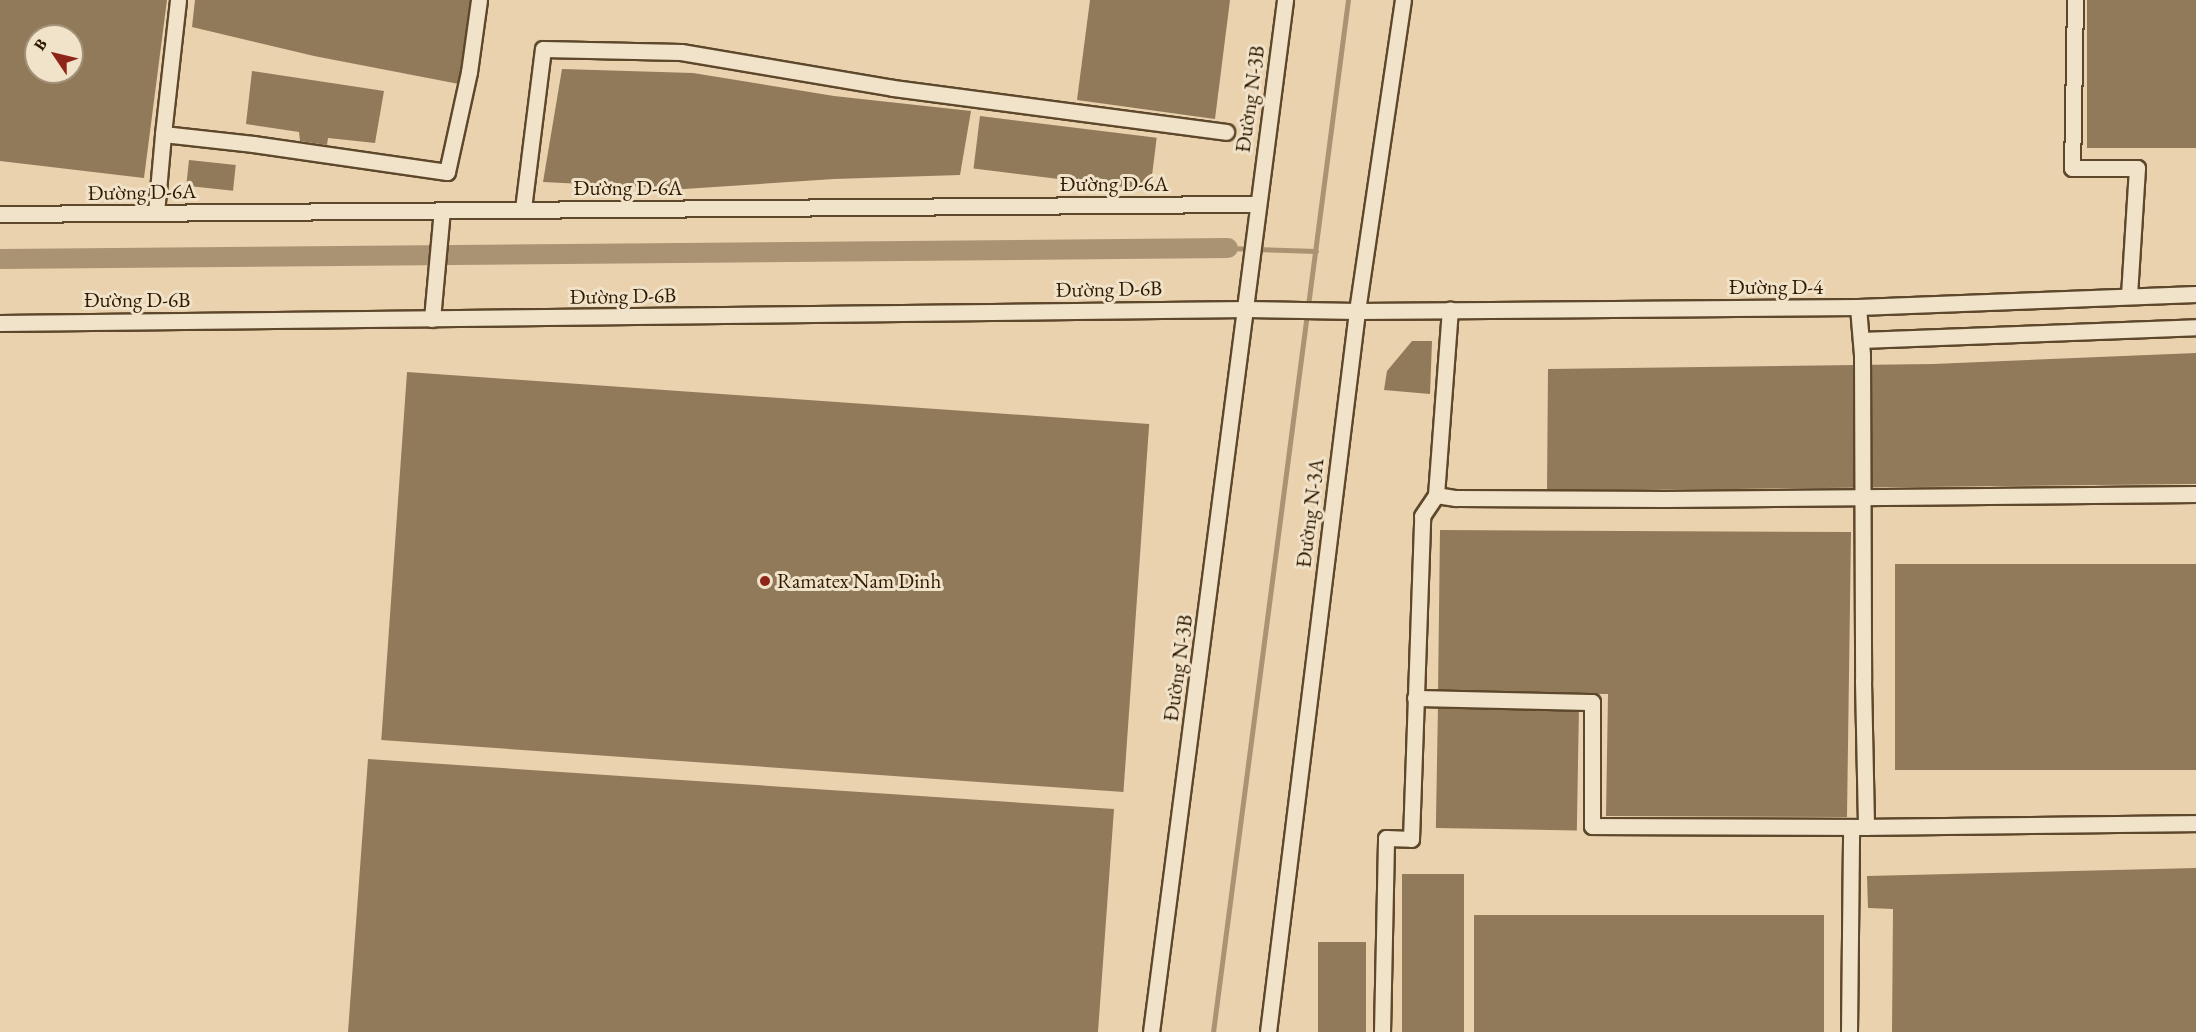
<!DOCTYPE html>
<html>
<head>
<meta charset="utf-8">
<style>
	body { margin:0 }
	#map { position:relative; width:2196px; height:1032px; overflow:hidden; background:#e9d2ad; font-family:"EB Garamond",serif }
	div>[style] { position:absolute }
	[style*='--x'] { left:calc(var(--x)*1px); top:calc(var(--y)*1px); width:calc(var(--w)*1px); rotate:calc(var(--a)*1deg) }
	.stream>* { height:5px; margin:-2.5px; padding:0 2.5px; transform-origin:2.5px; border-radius:2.5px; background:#aa9372 }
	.canal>* { height:20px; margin:-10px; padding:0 10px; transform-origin:10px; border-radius:10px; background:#aa9372 }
	.building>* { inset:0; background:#907a5a; transform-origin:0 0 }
	.roads { filter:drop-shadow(2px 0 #5e482b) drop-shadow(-2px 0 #5e482b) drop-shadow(0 2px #5e482b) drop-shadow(0 -2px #5e482b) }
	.street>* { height:15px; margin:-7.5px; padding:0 7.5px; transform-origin:7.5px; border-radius:7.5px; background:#f1e2ca }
	.dots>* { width:16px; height:16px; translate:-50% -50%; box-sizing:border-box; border:3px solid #f1e2ca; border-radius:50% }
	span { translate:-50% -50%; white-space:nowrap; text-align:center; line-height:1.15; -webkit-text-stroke:6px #f1e2ca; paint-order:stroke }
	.street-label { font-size:21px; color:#2f1a00 }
	.poi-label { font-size:21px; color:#2f1a00 }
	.left { translate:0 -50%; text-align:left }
	.north { position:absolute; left:24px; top:24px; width:60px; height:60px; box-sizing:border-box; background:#f1e2ca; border:2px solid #a39279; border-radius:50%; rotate:305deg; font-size:16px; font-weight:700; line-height:24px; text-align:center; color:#2f1a00 }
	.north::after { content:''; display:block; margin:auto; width:21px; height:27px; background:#8f2418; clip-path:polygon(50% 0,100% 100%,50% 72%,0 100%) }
</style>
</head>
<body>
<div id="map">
	<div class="stream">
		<div style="--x:1228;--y:248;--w:88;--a:2"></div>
		<div style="--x:1213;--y:1032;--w:1041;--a:-82.55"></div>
	</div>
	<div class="canal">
		<div style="--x:0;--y:259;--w:1228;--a:-0.51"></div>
	</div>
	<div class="building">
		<div style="clip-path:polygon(evenodd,0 0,167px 0,144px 178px,0 161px,0 0,36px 36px,72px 36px,72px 72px,36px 72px,36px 36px)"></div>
		<div style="clip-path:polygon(195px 0,470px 0,459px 84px,314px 56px,192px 27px)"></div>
		<div style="clip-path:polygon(1090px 0,1230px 0,1215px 119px,1077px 100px)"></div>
		<div style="left:2087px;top:0;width:109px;height:148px"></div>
		<div style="clip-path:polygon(562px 69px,693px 73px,834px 96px,971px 111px,960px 175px,834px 179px,684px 189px,543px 182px)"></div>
		<div style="clip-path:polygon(252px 71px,384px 91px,375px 143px,328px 138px,327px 145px,300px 141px,299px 132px,246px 124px)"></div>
		<div style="left:980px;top:116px;width:178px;height:53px;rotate:7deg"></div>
		<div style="left:189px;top:160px;width:47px;height:26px;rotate:6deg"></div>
		<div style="clip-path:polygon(1412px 341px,1432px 341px,1430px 394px,1384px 390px,1387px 371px)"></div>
		<div style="clip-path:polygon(2196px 353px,2196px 484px,1547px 491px,1548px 369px,1933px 364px)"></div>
		<div style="left:407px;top:372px;width:744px;height:369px;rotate:4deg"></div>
		<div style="clip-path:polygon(1440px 530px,1851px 532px,1847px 817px,1606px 816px,1608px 694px,1438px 693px)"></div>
		<div style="left:2196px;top:564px;width:206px;height:301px;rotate:90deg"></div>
		<div style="left:1438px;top:705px;width:141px;height:123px;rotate:1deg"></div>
		<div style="clip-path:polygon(368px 759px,1114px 809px,1098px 1032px,348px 1032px)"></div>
		<div style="clip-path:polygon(2196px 868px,2196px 1032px,1892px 1032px,1893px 909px,1868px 908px,1867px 876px)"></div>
		<div style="left:1402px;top:874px;width:62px;height:158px"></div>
		<div style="left:1474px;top:915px;width:350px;height:117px"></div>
		<div style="left:1318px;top:942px;width:48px;height:90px"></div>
	</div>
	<div class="roads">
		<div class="street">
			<div style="--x:2075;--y:0;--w:168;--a:91"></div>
			<div style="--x:2072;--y:168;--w:65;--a:0"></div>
			<div style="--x:2137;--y:168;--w:128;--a:93.6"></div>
			<div style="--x:163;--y:134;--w:135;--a:-83.6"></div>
			<div style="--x:523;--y:209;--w:161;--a:-82.9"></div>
			<div style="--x:543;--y:49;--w:138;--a:1.2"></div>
			<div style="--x:681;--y:52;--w:215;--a:9.6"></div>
			<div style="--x:893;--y:88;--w:336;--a:7.5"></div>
			<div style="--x:156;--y:213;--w:79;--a:-84.9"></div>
			<div style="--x:163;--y:134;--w:91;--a:6.3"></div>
			<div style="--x:253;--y:144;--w:196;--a:8.2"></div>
			<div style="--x:447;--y:172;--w:102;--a:-77.6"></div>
			<div style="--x:469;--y:72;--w:73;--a:-82.1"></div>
			<div style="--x:0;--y:214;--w:1256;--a:-0.46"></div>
			<div style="--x:1858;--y:307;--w:48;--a:85.2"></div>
			<div style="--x:1862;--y:355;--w:326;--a:89.8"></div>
			<div style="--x:1863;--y:681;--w:146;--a:88.8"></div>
			<div style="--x:1866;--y:827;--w:330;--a:-0.7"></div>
			<div style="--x:432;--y:319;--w:109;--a:-84.8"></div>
			<div style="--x:0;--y:323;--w:1247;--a:-0.64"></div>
			<div style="--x:1247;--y:309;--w:110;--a:1"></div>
			<div style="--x:1357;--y:311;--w:501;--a:-0.46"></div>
			<div style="--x:1858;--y:307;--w:338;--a:-2.2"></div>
			<div style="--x:1861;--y:340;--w:335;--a:-2.2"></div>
			<div style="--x:1436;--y:495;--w:20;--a:9"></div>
			<div style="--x:1456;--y:498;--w:209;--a:0.3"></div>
			<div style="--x:1665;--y:499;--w:531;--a:-0.54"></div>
			<div style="--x:1415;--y:698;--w:177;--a:1.3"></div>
			<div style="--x:1592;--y:702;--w:124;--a:90"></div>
			<div style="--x:1592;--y:826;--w:274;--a:0.2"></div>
			<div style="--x:1151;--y:1032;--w:1041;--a:-82.6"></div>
			<div style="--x:1268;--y:1032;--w:726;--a:-82.96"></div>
			<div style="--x:1357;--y:311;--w:314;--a:-81.6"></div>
			<div style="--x:1382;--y:1032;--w:194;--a:-88.8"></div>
			<div style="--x:1386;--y:838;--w:25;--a:2"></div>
			<div style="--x:1411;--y:839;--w:323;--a:-88"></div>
			<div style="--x:1422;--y:516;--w:25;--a:-56"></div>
			<div style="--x:1436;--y:495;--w:186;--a:-85.7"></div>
			<div style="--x:1849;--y:1032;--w:205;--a:-89.4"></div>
		</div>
	</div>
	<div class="dots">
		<div style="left:765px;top:581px;background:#8f2418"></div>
	</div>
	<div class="street-label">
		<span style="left:1250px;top:99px;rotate:-82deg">Đường N-3B</span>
		<span style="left:1114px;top:184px">Đường D-6A</span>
		<span style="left:628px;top:188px">Đường D-6A</span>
		<span style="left:142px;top:192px;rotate:-1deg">Đường D-6A</span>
		<span style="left:1776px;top:287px">Đường D-4</span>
		<span style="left:1109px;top:289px;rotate:-1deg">Đường D-6B</span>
		<span style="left:623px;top:296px;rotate:-1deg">Đường D-6B</span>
		<span style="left:137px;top:300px">Đường D-6B</span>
		<span style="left:1310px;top:513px;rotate:-83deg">Đường N-3A</span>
		<span style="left:1178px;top:668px;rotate:-82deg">Đường N-3B</span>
	</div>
	<div class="poi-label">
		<span class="left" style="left:777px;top:581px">Ramatex Nam Dinh</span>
	</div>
	<div class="north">B</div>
</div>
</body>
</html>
